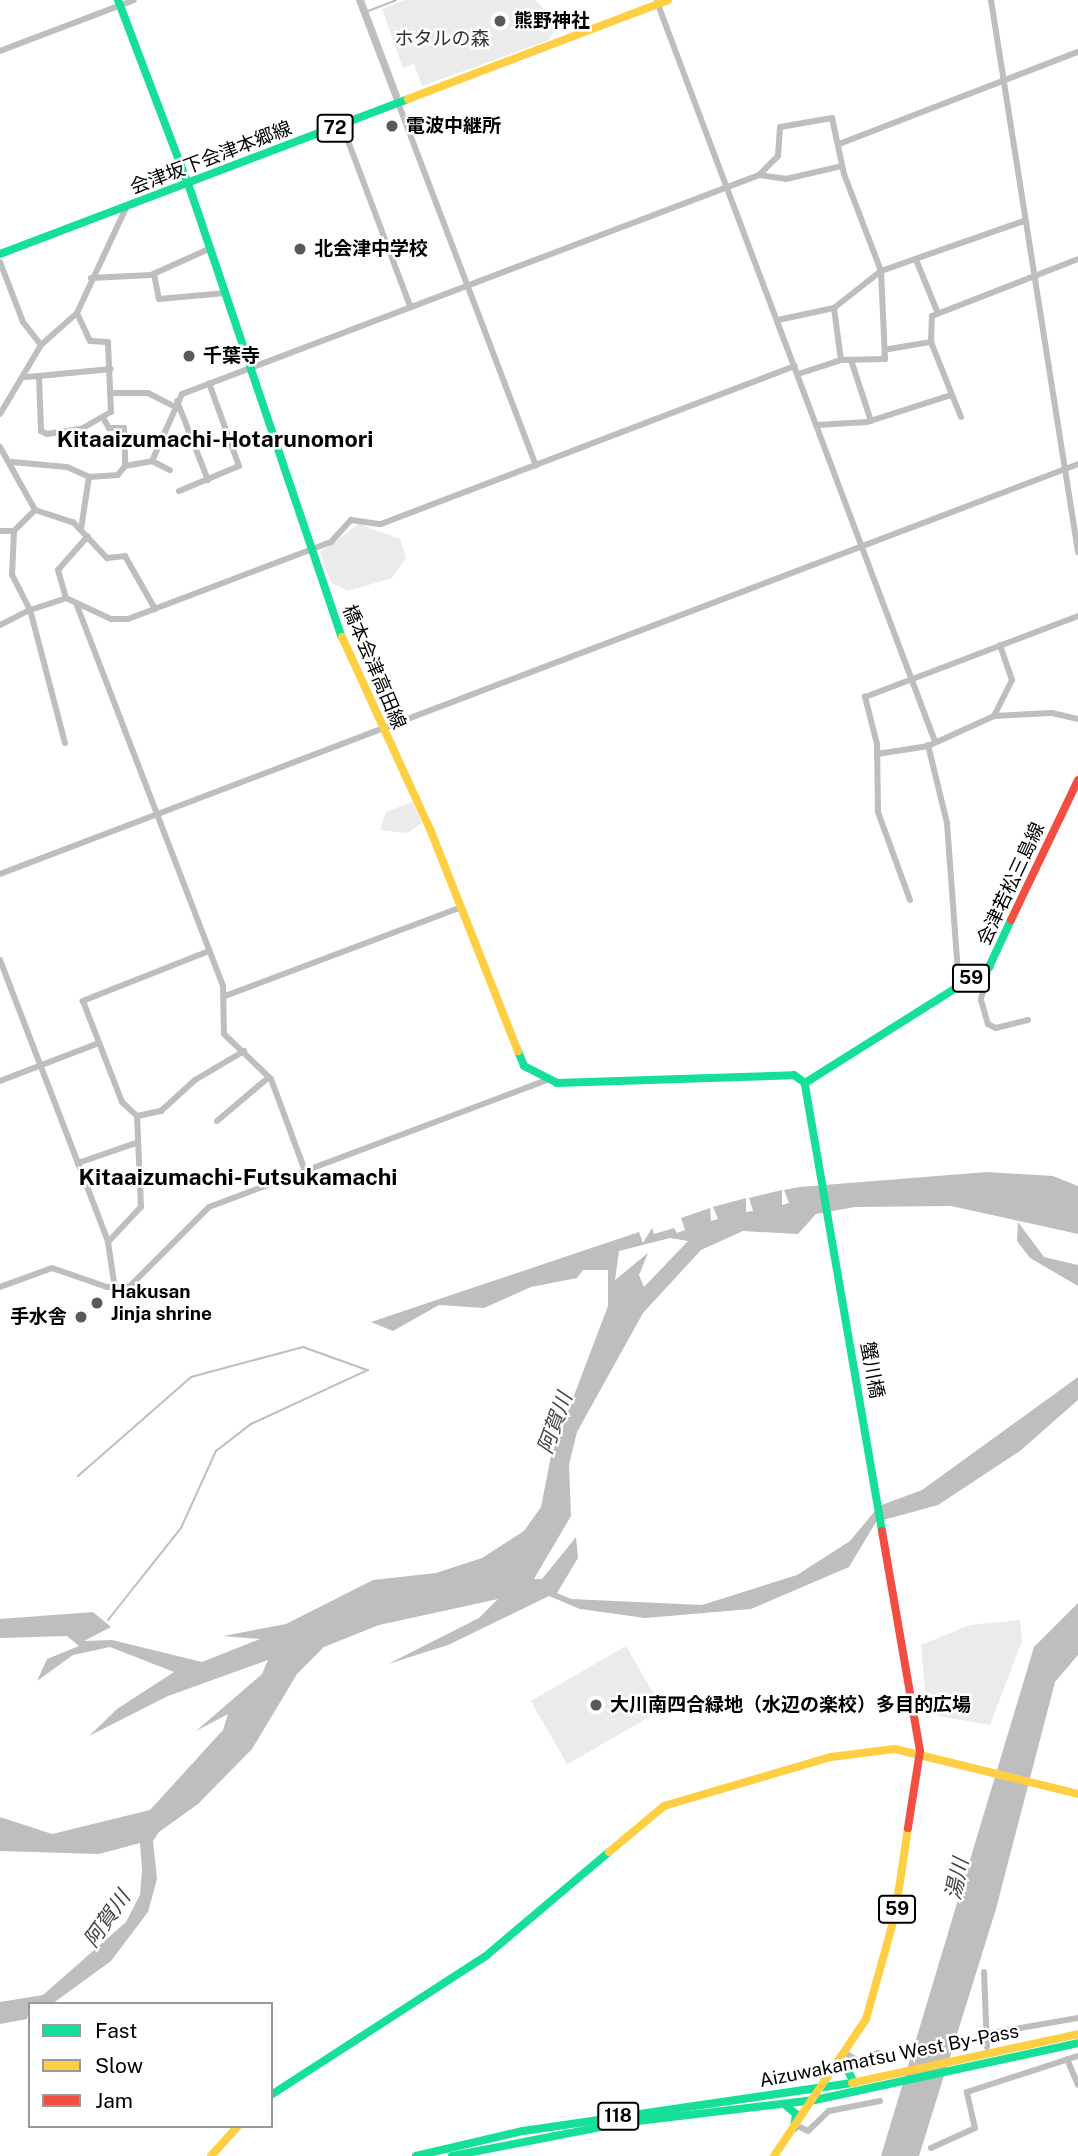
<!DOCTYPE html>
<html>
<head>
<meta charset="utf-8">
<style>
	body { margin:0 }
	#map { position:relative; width:1078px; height:2156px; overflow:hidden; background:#fff; font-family:"Public Sans","Noto Sans JP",sans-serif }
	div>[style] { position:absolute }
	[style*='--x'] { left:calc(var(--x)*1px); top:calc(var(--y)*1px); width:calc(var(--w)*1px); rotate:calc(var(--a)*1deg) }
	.green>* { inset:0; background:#ebebeb; transform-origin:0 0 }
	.water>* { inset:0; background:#bebebe }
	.stream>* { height:2px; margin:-1px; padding:0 1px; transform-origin:1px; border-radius:1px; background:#bebebe }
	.street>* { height:6px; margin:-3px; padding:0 3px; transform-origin:3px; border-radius:3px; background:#bebebe }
	.fast>* { height:8px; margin:-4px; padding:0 4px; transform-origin:4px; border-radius:4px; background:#16e098 }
	.slow>* { height:8px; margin:-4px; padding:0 4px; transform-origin:4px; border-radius:4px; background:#ffcf43 }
	.jam>* { height:8px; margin:-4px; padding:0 4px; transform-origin:4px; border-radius:4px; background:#f24e42 }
	.dots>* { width:19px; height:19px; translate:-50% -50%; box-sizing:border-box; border:4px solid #fff; border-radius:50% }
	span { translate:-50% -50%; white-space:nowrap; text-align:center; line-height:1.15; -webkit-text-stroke:5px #fff; paint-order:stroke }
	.shield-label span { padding:2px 5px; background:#fff; border:2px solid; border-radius:5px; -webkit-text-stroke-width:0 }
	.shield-label { font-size:18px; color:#000; font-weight:700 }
	.poi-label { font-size:19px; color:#000; font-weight:700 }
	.left { translate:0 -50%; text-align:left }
	.right { translate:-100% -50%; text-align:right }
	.park-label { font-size:19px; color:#323232 }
	.street-label { font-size:19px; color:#000 }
	.water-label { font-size:21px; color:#434343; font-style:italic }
	.quarter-label { font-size:23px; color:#000; font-weight:700 }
	.legend { position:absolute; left:28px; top:2002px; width:245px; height:126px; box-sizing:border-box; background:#fff; border:2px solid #999; margin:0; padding:9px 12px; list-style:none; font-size:21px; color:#000 }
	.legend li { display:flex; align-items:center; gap:14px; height:35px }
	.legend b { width:35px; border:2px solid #999 }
</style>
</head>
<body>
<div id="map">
	<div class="green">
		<div style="clip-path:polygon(405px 0,535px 0,552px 17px,555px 30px,549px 40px,422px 86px,414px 64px,403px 68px,382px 9px)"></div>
		<div style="clip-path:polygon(359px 524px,400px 539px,406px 558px,392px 578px,348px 591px,331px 583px,320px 552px)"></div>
		<div style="clip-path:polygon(412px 802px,422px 823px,407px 833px,380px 830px,386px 812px)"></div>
		<div style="clip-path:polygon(1020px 1620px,1022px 1641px,990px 1725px,938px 1716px,937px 1707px,927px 1713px,921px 1645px,970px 1625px)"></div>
		<div style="left:626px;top:1646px;width:73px;height:110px;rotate:60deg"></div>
	</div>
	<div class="water">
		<div style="clip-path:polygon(evenodd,987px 1172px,1053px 1176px,1078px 1186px,1078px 1234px,951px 1206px,855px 1207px,816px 1214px,798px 1234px,743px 1231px,701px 1250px,643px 1313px,577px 1432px,569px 1465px,571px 1516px,534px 1579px,542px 1579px,576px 1537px,578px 1558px,557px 1593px,571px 1599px,702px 1605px,797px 1575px,850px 1541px,879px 1506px,922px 1490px,1078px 1377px,1078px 1400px,1020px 1451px,938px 1505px,876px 1522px,849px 1567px,751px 1609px,645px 1618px,580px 1609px,549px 1596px,448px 1645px,388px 1664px,479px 1618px,498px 1599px,379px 1625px,324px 1647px,297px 1674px,252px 1749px,198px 1804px,159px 1832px,153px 1841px,157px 1879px,148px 1912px,111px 1961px,52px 2004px,30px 2004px,27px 2019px,0 2024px,0 2002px,43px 1995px,126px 1922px,140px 1895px,142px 1870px,140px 1843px,99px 1854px,0 1851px,0 1817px,52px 1834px,150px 1810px,223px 1730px,228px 1714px,196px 1731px,262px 1674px,268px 1660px,168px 1696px,89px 1736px,117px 1709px,174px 1672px,110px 1647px,73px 1655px,37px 1681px,47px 1659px,79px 1646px,67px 1636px,0 1638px,0 1619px,93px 1612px,111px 1627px,84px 1641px,112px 1640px,202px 1662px,260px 1639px,223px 1636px,286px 1624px,373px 1580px,436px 1573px,482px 1558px,524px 1531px,541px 1507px,551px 1456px,608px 1306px,608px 1270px,583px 1270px,577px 1278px,531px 1287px,484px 1308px,439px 1305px,393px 1331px,371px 1322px,639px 1232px,643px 1243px,652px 1228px,654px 1234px,674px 1228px,677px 1233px,685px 1230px,681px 1218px,710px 1208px,711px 1221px,718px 1219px,713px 1207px,746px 1198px,746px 1212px,753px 1211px,749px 1198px,782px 1190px,782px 1205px,789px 1203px,784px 1190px,799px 1187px,987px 1172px,670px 1238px,688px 1241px,644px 1287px,639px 1275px,648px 1253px,615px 1280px,619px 1251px,670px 1238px)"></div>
		<div style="clip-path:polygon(1018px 1222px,1044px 1257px,1078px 1265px,1078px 1286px,1030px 1258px,1017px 1241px)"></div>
		<div style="clip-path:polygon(1078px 1603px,1078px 1655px,1055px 1682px,996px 1909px,919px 2156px,881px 2156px,1034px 1647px)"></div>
	</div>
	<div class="stream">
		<div style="--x:363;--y:0;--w:103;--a:69.4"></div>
		<div style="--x:368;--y:11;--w:30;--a:-21"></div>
		<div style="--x:78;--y:1476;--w:150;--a:-41.2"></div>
		<div style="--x:191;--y:1377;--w:116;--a:-15"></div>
		<div style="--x:303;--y:1347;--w:68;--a:19.8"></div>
		<div style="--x:108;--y:1620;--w:117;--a:-51.6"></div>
		<div style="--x:181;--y:1528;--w:85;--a:-65.6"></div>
		<div style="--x:216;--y:1451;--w:44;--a:-37.6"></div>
		<div style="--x:251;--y:1424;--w:129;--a:-24.8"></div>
	</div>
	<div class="street">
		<div style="--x:359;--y:0;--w:498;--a:69.2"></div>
		<div style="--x:991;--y:0;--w:559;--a:81.04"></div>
		<div style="--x:657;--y:2;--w:787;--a:69.4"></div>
		<div style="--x:0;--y:51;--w:143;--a:-20.8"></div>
		<div style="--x:342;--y:125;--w:193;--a:69.4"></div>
		<div style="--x:839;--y:144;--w:256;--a:-21.1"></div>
		<div style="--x:760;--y:174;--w:25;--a:-45"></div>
		<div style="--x:778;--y:156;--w:29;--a:-86"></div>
		<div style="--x:780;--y:127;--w:53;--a:-9.8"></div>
		<div style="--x:832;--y:118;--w:57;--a:77.9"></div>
		<div style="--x:844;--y:174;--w:104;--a:69.1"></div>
		<div style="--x:881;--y:271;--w:88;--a:87.4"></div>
		<div style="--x:885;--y:359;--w:44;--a:178.7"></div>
		<div style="--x:841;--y:360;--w:52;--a:-97.7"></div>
		<div style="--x:0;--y:262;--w:64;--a:69"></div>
		<div style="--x:23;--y:322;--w:29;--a:52"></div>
		<div style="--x:41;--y:345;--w:80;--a:120.7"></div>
		<div style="--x:917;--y:262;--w:53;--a:67.8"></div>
		<div style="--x:154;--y:274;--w:25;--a:79"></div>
		<div style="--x:159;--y:299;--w:67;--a:-5.1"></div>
		<div style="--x:91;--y:278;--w:60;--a:-2.9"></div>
		<div style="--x:151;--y:275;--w:66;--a:-24.2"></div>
		<div style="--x:778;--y:320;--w:57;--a:-12.1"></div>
		<div style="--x:834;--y:308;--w:60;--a:-38.2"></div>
		<div style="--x:881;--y:271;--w:151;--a:-19.3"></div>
		<div style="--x:41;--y:345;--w:48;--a:-41.6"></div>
		<div style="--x:77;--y:313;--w:116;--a:-65"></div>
		<div style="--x:889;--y:349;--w:43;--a:-9.5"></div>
		<div style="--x:852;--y:363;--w:61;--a:71.9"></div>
		<div style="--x:798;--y:374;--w:45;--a:-18"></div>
		<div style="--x:39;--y:376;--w:72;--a:-5.6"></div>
		<div style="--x:25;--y:377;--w:14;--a:-4"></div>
		<div style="--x:39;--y:376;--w:55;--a:87.9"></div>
		<div style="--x:41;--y:431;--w:7;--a:27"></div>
		<div style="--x:47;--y:434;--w:36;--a:-9"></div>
		<div style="--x:83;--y:428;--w:32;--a:-30"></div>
		<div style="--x:111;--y:412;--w:70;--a:-92.5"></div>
		<div style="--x:108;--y:342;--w:18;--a:-177"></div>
		<div style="--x:90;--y:341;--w:31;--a:-115"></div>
		<div style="--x:113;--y:393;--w:35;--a:0"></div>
		<div style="--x:148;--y:393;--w:30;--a:27"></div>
		<div style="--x:177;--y:401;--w:85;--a:68.6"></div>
		<div style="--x:961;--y:417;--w:81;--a:-111.8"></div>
		<div style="--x:931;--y:342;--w:26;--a:-88"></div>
		<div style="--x:932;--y:316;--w:157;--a:-21.3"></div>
		<div style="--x:103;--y:418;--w:12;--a:59"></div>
		<div style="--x:109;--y:428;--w:15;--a:0"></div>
		<div style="--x:124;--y:428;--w:38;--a:88"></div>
		<div style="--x:817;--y:425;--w:50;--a:-3.4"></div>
		<div style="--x:867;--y:422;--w:88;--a:-17.8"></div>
		<div style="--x:0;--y:447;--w:72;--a:60.9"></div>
		<div style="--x:35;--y:510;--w:30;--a:135"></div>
		<div style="--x:14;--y:531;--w:14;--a:180"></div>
		<div style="--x:152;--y:461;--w:73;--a:-65.9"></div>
		<div style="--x:182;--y:394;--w:617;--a:-20.78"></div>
		<div style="--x:759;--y:175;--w:27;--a:8"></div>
		<div style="--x:786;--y:179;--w:57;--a:-13.1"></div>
		<div style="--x:12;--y:462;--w:55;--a:5.2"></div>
		<div style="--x:67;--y:467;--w:24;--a:24"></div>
		<div style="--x:89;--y:477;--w:29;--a:-4"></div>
		<div style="--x:118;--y:475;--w:11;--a:-52"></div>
		<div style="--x:125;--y:466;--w:27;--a:-10"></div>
		<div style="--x:152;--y:461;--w:20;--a:27"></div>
		<div style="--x:179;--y:491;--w:65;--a:-22.6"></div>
		<div style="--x:239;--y:466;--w:88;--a:-109.9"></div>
		<div style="--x:35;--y:510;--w:40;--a:18"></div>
		<div style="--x:73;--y:522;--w:50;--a:46.6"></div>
		<div style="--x:107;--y:558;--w:18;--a:-6"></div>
		<div style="--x:125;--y:556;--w:61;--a:60.5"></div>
		<div style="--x:81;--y:529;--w:53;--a:-81.3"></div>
		<div style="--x:66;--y:598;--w:29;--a:-106"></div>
		<div style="--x:58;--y:570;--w:45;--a:-48.6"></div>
		<div style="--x:76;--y:603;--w:410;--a:69"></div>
		<div style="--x:223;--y:986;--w:48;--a:88.8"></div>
		<div style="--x:224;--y:1034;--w:65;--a:43.8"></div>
		<div style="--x:271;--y:1079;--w:98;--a:69.7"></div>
		<div style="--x:0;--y:625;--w:34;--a:-27"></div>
		<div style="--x:30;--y:610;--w:39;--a:-117"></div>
		<div style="--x:12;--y:575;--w:44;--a:-87.4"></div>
		<div style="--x:994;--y:716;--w:58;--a:-3"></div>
		<div style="--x:1052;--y:713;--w:27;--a:13"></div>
		<div style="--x:65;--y:743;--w:138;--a:-104.7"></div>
		<div style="--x:30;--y:610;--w:38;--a:-18"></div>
		<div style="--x:66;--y:598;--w:50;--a:25"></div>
		<div style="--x:111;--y:619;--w:17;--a:0"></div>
		<div style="--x:128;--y:619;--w:217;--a:-20.8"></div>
		<div style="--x:331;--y:542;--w:30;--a:-48"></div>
		<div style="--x:351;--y:520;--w:30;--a:8"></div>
		<div style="--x:381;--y:524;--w:443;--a:-20.9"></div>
		<div style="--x:928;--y:745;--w:80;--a:76.3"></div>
		<div style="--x:947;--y:823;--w:162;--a:85.8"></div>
		<div style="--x:877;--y:754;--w:52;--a:-8.9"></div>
		<div style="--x:928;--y:746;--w:72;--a:-24.4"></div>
		<div style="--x:994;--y:716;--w:40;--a:-63.4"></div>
		<div style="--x:1012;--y:680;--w:37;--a:-109"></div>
		<div style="--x:0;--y:874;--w:1153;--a:-20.82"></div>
		<div style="--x:910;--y:900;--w:94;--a:-110"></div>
		<div style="--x:878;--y:812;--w:68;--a:-90.8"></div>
		<div style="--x:877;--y:744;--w:49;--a:-104.3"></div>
		<div style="--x:865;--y:697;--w:228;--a:-20.8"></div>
		<div style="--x:209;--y:951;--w:136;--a:158.4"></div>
		<div style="--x:83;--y:1001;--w:108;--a:68.9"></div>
		<div style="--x:122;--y:1102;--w:21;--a:43"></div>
		<div style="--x:137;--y:1116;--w:25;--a:-12"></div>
		<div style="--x:161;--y:1111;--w:46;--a:-42.4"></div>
		<div style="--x:195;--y:1080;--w:57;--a:-30.6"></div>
		<div style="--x:0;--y:960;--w:302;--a:69"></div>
		<div style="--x:108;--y:1242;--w:48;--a:81.5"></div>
		<div style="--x:989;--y:967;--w:34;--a:104"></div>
		<div style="--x:981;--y:1000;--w:25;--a:74"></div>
		<div style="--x:988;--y:1024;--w:9;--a:27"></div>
		<div style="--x:996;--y:1028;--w:33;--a:-14"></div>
		<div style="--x:225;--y:996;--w:250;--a:-20.6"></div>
		<div style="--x:0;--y:1081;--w:106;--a:-21"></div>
		<div style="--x:217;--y:1121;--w:68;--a:-40.2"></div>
		<div style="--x:78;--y:1163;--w:61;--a:-19"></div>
		<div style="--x:108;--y:1242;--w:48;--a:-46.7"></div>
		<div style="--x:141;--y:1207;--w:91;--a:-92.5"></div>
		<div style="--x:0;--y:1287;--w:55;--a:-20.1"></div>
		<div style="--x:52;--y:1268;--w:58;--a:19.1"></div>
		<div style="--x:107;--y:1287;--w:22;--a:0"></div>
		<div style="--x:129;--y:1287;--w:113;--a:-45"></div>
		<div style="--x:209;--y:1207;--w:360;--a:-20.6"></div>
		<div style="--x:984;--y:1972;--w:75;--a:87.7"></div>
		<div style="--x:986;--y:2034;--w:93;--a:-9.9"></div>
		<div style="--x:847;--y:2054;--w:15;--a:32"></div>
		<div style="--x:860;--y:2062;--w:20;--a:-27"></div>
		<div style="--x:1067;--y:2059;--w:28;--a:67"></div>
		<div style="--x:796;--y:2125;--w:13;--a:27"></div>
		<div style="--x:808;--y:2131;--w:29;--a:-44"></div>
		<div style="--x:829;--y:2111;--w:52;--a:-11.1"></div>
		<div style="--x:931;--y:2148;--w:48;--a:-24.4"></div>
		<div style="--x:975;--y:2128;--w:37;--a:-103"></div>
		<div style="--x:967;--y:2092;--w:117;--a:-18"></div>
	</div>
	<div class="fast">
		<div style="--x:118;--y:0;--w:205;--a:69.2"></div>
		<div style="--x:191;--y:192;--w:470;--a:71.3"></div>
		<div style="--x:0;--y:254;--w:436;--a:-20.8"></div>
		<div style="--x:518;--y:1051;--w:16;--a:68"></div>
		<div style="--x:524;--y:1066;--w:37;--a:27"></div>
		<div style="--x:557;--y:1083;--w:237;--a:-1.9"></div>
		<div style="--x:794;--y:1075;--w:14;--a:36"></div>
		<div style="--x:882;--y:1531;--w:455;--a:-99.8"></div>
		<div style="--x:805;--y:1083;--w:218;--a:-32.2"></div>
		<div style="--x:989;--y:967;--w:52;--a:-64.9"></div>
		<div style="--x:843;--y:2061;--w:22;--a:63"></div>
		<div style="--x:271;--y:2095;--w:257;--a:-32.9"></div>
		<div style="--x:487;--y:1955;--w:160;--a:-40.2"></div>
		<div style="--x:784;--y:2104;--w:16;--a:40"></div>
		<div style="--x:796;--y:2114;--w:14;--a:98"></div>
		<div style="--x:416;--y:2156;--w:110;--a:-13.2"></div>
		<div style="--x:523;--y:2131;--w:332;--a:-8.3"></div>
		<div style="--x:452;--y:2156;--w:172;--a:-11"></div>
		<div style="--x:621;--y:2123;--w:195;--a:-6.8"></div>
		<div style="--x:815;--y:2100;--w:269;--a:-12.2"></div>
	</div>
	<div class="slow">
		<div style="--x:408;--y:99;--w:278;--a:-20.8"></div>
		<div style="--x:342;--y:637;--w:211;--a:65.4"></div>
		<div style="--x:430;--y:829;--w:239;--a:68.4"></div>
		<div style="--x:609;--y:1852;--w:72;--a:-39.9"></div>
		<div style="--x:664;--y:1806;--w:174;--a:-16.4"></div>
		<div style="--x:831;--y:1757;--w:64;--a:-7.1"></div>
		<div style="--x:895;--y:1749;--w:188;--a:13.8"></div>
		<div style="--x:852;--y:2083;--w:231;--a:-12.2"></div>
		<div style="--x:211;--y:2156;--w:40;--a:-48"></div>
		<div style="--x:774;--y:2156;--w:165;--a:-56.1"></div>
		<div style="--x:866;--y:2019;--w:108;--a:-74.4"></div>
		<div style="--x:895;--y:1915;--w:88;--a:-81.5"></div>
	</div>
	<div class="jam">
		<div style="--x:1011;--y:920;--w:155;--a:-64.4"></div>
		<div style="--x:882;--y:1531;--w:223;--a:80.2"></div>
		<div style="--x:920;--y:1751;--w:78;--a:98.9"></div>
	</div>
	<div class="dots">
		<div style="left:500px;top:21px;background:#595959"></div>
		<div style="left:392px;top:126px;background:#595959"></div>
		<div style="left:300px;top:249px;background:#595959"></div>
		<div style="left:189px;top:356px;background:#595959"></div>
		<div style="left:97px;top:1303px;background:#595959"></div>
		<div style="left:81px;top:1317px;background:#595959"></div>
		<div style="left:596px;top:1705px;background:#595959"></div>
	</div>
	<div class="shield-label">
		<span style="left:335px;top:128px">72</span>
		<span style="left:971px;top:978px">59</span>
		<span style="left:897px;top:1909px">59</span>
		<span style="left:618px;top:2116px">118</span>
	</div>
	<div class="poi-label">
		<span class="left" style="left:514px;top:21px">熊野神社</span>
		<span class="left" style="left:406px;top:126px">電波中継所</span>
		<span class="left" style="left:314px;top:249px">北会津中学校</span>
		<span class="left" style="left:203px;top:356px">千葉寺</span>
		<span class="left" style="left:111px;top:1303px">Hakusan<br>Jinja shrine</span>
		<span class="right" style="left:67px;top:1317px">手水舎</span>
		<span class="left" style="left:610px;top:1705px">大川南四合緑地（水辺の楽校）多目的広場</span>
	</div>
	<div class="park-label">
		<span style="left:442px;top:39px">ホタルの森</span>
	</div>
	<div class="street-label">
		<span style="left:211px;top:158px;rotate:-21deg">会津坂下会津本郷線</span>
		<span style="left:374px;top:667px;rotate:67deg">橋本会津高田線</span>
		<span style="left:1011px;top:884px;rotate:-65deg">会津若松三島線</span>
		<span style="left:872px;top:1370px;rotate:80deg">蟹川橋</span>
		<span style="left:889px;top:2056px;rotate:-11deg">Aizuwakamatsu West By-Pass</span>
	</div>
	<div class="water-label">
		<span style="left:555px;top:1423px;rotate:-70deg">阿賀川</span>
		<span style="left:957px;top:1879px;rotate:-78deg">湯川</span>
		<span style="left:107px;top:1919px;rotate:-55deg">阿賀川</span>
	</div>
	<div class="quarter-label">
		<span style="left:215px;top:439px">Kitaaizumachi-Hotarunomori</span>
		<span style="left:238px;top:1177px">Kitaaizumachi-Futsukamachi</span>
	</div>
	<ul class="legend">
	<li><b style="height:9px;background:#16e098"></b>Fast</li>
	<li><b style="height:9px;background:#ffcf43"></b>Slow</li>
	<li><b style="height:9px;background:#f24e42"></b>Jam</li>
	</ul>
</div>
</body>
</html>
